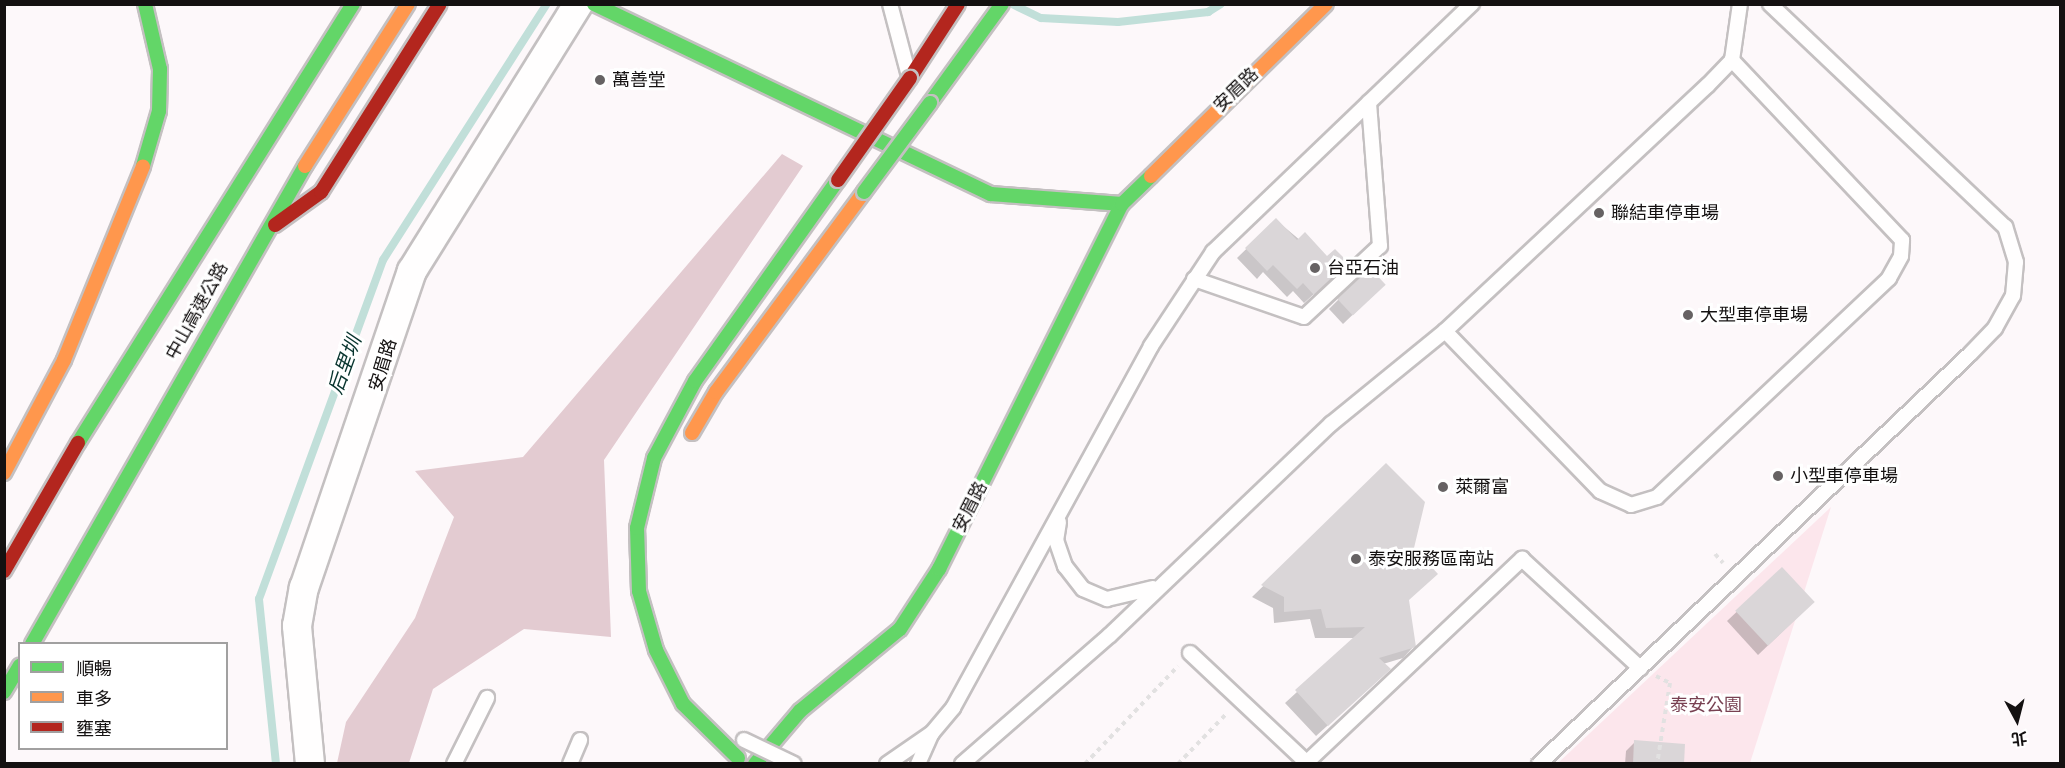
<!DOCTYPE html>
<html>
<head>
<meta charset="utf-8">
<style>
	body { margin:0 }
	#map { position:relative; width:2065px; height:768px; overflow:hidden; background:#fdf8fa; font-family:Arial,"Noto Sans TC",sans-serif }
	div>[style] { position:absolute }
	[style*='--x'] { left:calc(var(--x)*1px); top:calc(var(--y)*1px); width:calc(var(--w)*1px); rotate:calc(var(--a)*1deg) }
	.green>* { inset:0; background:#fce6ec }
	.forest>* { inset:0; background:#e3cbd1 }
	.shadow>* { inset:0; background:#0003 }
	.stream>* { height:8px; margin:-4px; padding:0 4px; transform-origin:4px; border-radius:4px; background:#c1dfd9 }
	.building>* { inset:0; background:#dad6d8; transform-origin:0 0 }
	.path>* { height:4px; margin-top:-2px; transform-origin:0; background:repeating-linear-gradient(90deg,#e2e1e1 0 4.5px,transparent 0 9px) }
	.roads { filter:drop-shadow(2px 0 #c4c0c1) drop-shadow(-2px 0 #c4c0c1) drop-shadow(0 2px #c4c0c1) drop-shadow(0 -2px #c4c0c1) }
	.lane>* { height:14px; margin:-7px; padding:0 7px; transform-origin:7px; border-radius:7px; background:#fffefe }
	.street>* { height:28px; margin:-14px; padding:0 14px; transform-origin:14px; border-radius:14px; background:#fffefe }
	.fast>* { height:14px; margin:-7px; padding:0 7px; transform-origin:7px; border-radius:7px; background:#63d668 }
	.slow>* { height:14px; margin:-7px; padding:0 7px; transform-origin:7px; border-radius:7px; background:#ff974d }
	.jam>* { height:14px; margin:-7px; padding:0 7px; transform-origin:7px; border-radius:7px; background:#b3261e }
	.bridges { filter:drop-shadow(2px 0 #c4c0c1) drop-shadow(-2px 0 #c4c0c1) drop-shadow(0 2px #c4c0c1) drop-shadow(0 -2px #c4c0c1) }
	.lane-bridge>* { height:14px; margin:-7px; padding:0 7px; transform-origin:7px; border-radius:7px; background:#fffefe }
	.fast-bridge>* { height:14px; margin:-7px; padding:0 7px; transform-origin:7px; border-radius:7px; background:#63d668 }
	.jam-bridge>* { height:14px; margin:-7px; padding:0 7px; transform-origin:7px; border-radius:7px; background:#b3261e }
	.dots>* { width:16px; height:16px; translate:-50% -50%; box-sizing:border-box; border:3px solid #fff; border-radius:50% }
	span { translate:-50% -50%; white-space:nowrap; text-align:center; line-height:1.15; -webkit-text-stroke:6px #fff; paint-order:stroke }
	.poi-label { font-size:18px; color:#141111 }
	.left { translate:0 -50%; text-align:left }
	.street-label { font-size:18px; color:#141111 }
	.park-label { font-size:18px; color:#784152 }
	.water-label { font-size:20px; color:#07332d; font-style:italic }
	.frame { position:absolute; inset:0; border:6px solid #141111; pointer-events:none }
	.legend { position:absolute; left:18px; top:642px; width:210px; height:108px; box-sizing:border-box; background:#fff; border:2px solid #a1a0a0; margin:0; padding:8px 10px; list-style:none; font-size:18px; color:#141111 }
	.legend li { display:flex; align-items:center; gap:12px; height:30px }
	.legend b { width:30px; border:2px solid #a1a0a0 }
	.north { position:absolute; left:1987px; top:690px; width:60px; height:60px; -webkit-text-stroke:4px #fff; paint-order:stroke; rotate:173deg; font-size:16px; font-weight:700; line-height:24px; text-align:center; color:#141111 }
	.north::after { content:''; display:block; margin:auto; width:21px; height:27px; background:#141111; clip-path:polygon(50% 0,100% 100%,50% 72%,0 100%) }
</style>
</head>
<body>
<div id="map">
	<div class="green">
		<div style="clip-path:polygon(1831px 507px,1750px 763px,1558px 763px)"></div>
	</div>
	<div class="forest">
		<div style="clip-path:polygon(782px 154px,803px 166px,604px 460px,611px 637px,524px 629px,433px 689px,409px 763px,337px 763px,346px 722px,415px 618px,454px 517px,415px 471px,523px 457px)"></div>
	</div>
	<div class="shadow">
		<div style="clip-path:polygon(1276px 220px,1338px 272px,1304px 303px,1293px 291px,1287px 297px,1263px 272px,1257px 279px,1237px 258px)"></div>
		<div style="clip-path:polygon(1384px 285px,1343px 324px,1329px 309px,1338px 300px)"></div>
		<div style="clip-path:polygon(1386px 466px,1412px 549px,1407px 600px,1414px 646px,1403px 658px,1383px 664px,1378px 680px,1316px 736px,1285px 703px,1356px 638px,1315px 638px,1310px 619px,1274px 623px,1273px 608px,1252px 597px)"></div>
		<div style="clip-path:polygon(1782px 569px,1804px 611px,1758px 655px,1727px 621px)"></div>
		<div style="clip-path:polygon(1635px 742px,1682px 764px,1625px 764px,1626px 751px)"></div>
	</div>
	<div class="stream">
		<div style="--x:1012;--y:4;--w:32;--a:26"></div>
		<div style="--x:1041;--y:18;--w:77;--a:3"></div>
		<div style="--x:1118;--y:22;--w:91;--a:-6.3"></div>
		<div style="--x:1208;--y:12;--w:15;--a:-32"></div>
		<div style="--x:276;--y:764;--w:166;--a:-95.9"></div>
		<div style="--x:259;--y:599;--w:361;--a:-69.9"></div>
		<div style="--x:383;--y:260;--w:304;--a:-57.4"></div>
	</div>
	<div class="building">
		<div style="clip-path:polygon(1276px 218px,1297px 240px,1305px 232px,1327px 256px,1335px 249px,1349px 263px,1314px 295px,1303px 283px,1297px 289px,1273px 265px,1267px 271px,1245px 248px)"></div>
		<div style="left:1370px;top:268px;width:23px;height:45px;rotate:47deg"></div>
		<div style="clip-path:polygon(1386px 463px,1425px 502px,1414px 548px,1438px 574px,1409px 600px,1416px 647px,1379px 658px,1391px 669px,1328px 726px,1295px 690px,1365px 627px,1326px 628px,1321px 609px,1284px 612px,1284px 597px,1261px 585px)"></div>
		<div style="left:1782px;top:567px;width:48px;height:64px;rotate:47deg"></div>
		<div style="clip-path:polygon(1634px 740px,1685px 744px,1684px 764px,1633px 764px)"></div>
	</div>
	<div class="path">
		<div style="--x:1715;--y:554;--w:12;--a:48"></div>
		<div style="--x:1656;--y:676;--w:16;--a:27"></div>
		<div style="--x:1670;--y:683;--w:82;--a:99.1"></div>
		<div style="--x:1085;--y:764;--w:135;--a:-46.5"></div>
		<div style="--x:1178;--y:764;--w:71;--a:-46.1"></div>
	</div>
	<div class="roads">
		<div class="lane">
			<div style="--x:890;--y:4;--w:70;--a:75.2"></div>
			<div style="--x:1194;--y:279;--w:116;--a:19.1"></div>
			<div style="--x:1304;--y:317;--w:104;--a:-43.1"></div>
			<div style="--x:1380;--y:246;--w:144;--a:-94.4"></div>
			<div style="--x:1445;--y:331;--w:223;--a:45.9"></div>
			<div style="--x:1600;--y:491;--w:34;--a:24"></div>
			<div style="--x:1631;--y:505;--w:27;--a:-17"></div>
			<div style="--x:1657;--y:497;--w:319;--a:-43.3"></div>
			<div style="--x:1889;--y:278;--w:25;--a:-61"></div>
			<div style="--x:1901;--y:256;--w:16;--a:-86"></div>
			<div style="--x:1902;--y:240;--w:248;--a:-133.4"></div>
			<div style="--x:1059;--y:522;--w:18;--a:99"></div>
			<div style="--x:1056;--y:540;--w:28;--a:71"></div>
			<div style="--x:1065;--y:566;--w:29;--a:52"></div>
			<div style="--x:1083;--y:589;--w:26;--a:23"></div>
			<div style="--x:1107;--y:599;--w:47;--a:-13.4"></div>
			<div style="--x:1190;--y:653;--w:159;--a:43.2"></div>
			<div style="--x:454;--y:764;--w:74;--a:-63.4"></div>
			<div style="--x:570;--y:764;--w:26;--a:-67"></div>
			<div style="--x:887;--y:764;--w:55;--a:-34.6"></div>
			<div style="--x:932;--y:733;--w:33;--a:-50"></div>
			<div style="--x:953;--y:708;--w:413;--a:-61.3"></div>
			<div style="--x:1151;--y:346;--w:113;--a:-56.6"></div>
			<div style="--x:1213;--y:252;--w:359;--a:-43.8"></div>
			<div style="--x:918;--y:764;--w:32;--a:-66"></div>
			<div style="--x:962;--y:764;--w:196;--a:-41.1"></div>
			<div style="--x:1110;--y:635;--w:306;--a:-43.7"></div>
			<div style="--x:1331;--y:424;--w:147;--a:-39.2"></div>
			<div style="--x:1445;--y:331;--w:359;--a:-43.1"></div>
			<div style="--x:1707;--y:86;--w:36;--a:-46"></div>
			<div style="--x:1732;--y:60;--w:57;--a:-81.9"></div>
			<div style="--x:1305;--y:764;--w:299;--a:-43.4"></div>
			<div style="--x:1522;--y:559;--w:161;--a:42.7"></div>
			<div style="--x:1539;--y:764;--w:595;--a:-43.57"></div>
			<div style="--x:1970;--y:354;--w:36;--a:-46"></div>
			<div style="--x:1995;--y:328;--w:37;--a:-61"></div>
			<div style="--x:2013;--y:296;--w:34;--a:-85"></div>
			<div style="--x:2016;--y:262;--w:37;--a:-107"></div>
			<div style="--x:2005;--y:227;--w:324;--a:-136.5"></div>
		</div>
		<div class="street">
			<div style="--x:310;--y:764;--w:139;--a:-95.4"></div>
			<div style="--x:297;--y:626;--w:39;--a:-80"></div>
			<div style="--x:304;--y:588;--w:335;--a:-71.2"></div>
			<div style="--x:412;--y:271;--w:314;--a:-58.1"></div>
		</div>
		<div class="fast">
			<div style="--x:594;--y:4;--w:440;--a:25.6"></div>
			<div style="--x:991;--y:194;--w:131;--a:4.4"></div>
			<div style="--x:930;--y:103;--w:122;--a:-54"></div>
			<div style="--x:143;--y:166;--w:57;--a:-73.8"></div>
			<div style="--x:159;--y:111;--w:42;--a:-88.6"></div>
			<div style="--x:160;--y:69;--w:67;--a:-103"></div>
			<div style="--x:78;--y:443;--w:518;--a:-57.94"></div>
			<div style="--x:32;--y:644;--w:550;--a:-60.27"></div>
			<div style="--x:4;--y:692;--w:31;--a:-59"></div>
			<div style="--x:738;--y:758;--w:77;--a:-135.5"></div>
			<div style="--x:683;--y:704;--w:60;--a:-116.6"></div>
			<div style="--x:656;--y:650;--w:61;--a:-106.1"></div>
			<div style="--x:639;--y:591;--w:63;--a:-91.8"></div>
			<div style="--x:637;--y:528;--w:72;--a:-76.3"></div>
			<div style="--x:654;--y:458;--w:87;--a:-62"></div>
			<div style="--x:695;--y:381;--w:247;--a:-54.6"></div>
			<div style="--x:755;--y:764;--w:70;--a:-49.7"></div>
			<div style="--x:800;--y:711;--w:129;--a:-39.4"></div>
			<div style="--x:900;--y:629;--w:72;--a:-57"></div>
			<div style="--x:939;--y:569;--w:408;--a:-63.4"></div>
			<div style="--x:1122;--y:204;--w:40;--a:-44"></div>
		</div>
		<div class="slow">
			<div style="--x:305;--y:166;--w:192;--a:-57.6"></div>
			<div style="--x:1151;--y:176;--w:245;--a:-44.5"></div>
			<div style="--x:692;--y:433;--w:48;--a:-59.7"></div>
			<div style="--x:716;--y:392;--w:249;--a:-53.5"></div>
			<div style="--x:4;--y:473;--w:128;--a:-62"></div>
			<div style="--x:64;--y:360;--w:209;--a:-67.8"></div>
		</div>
		<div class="jam">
			<div style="--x:910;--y:78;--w:88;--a:-57"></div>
			<div style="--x:275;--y:225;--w:57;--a:-35.7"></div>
			<div style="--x:321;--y:192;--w:222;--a:-57.7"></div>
			<div style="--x:4;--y:571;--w:148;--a:-60"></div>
		</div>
	</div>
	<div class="bridges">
		<div class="lane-bridge">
			<div style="--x:744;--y:740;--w:55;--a:25.6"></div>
		</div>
		<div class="fast-bridge">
			<div style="--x:864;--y:192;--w:111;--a:-53.4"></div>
		</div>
		<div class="jam-bridge">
			<div style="--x:838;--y:180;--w:125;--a:-54.8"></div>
		</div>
	</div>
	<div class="dots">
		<div style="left:600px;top:80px;background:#666263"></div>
		<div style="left:1599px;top:213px;background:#666263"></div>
		<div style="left:1315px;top:268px;background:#666263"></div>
		<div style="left:1688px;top:315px;background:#666263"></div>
		<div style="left:1778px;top:476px;background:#666263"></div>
		<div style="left:1443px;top:487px;background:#666263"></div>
		<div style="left:1356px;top:559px;background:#666263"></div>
	</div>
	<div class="poi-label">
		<span class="left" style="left:612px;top:80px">萬善堂</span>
		<span class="left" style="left:1611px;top:213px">聯結車停車場</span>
		<span class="left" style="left:1327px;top:268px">台亞石油</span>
		<span class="left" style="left:1700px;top:315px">大型車停車場</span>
		<span class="left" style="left:1790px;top:476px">小型車停車場</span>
		<span class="left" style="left:1455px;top:487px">萊爾富</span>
		<span class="left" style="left:1368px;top:559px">泰安服務區南站</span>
	</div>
	<div class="street-label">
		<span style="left:1236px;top:90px;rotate:-44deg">安眉路</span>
		<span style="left:197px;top:311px;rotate:-61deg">中山高速公路</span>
		<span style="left:383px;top:365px;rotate:-73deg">安眉路</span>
		<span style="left:970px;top:507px;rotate:-63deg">安眉路</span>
	</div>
	<div class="park-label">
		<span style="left:1706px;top:705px">泰安公園</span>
	</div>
	<div class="water-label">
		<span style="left:345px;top:365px;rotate:-70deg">后里圳</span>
	</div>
	<div class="frame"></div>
	<ul class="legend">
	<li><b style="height:8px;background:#63d668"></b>順暢</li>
	<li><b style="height:8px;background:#ff974d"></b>車多</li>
	<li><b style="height:8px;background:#b3261e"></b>壅塞</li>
	</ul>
	<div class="north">北</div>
</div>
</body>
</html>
